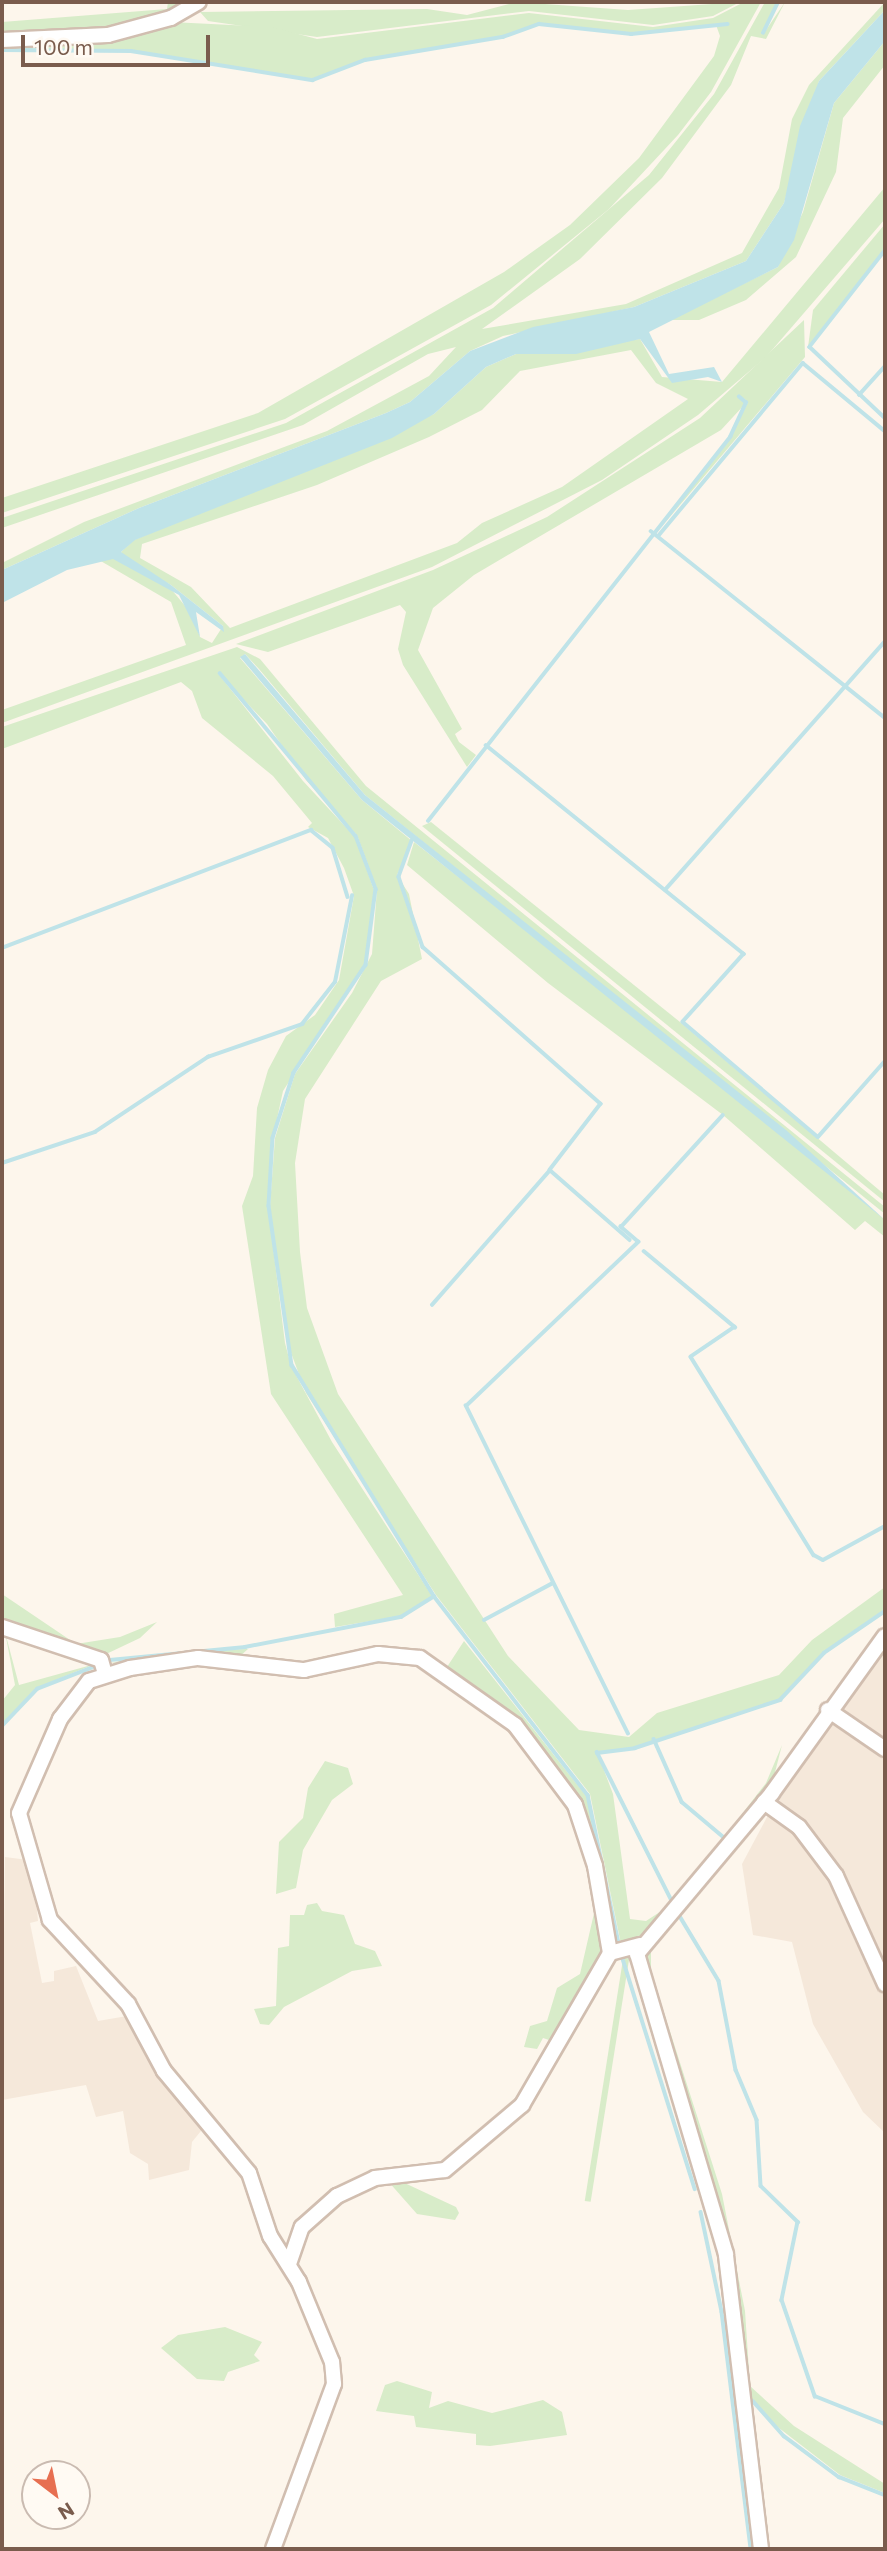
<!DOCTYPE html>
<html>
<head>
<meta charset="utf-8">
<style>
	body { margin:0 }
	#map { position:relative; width:887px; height:2551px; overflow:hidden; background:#fdf6ec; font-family:Commissioner,sans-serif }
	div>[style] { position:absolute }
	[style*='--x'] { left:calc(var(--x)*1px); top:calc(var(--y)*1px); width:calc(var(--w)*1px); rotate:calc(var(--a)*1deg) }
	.residential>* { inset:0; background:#f5e8da }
	.green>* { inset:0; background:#d8ecc9; transform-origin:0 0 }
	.water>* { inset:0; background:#bfe3e8 }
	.stream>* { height:3.5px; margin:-1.75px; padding:0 1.75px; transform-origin:1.75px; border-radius:1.75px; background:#bfe3e8 }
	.roads { filter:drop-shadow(2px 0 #d1beb0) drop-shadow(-2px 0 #d1beb0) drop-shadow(0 2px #d1beb0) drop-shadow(0 -2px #d1beb0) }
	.street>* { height:14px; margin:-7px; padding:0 7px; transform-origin:7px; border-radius:7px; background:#fff }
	span { translate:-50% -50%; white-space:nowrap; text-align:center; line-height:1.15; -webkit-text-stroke:5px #fffaf3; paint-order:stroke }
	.frame { position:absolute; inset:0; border:4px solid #7a5c4d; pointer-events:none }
	.north { position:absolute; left:21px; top:2460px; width:70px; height:70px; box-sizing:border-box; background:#fffaf3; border:2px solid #cabbb1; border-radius:50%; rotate:148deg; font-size:19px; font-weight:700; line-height:28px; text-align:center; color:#7a5c4d }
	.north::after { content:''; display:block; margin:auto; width:24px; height:32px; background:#e76f51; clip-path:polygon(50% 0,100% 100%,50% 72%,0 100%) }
	.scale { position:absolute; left:21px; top:35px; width:189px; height:32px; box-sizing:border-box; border:4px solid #7a5c4d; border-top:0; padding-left:9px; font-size:21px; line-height:24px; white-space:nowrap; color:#7a5c4d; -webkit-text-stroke:5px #fffaf3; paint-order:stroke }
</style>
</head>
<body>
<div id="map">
	<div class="residential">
		<div style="clip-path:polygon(885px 1644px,885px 2133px,863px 2112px,813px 2024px,792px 1942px,753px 1935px,742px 1864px,808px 1740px)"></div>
		<div style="clip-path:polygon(5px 1857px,28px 1860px,34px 1874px,38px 1921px,30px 1923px,42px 1983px,54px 1981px,54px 1971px,76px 1966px,98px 2021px,133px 2015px,205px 2126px,192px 2142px,189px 2170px,149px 2180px,148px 2164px,130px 2153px,123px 2111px,96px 2117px,86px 2085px,2px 2100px)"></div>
	</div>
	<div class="green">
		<div style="clip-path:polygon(168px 2px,180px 2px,172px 9px,182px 10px,108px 33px,2px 38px,2px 22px,167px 9px)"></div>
		<div style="clip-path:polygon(517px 2px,628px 10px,740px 2px,713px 16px,653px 25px,529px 11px,317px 37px,208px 21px,200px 12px,427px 9px,467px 15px)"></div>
		<div style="clip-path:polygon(744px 2px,761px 2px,711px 92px,678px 135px,609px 209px,491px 305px,285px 419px,2px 513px,2px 498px,258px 413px,504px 272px,570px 225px,639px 158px,714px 56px,720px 36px,716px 25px,727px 25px,716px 24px,631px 33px,539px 23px,502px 36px,364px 60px,313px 80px,131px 50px,2px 50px,2px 43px,171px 22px,272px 27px,317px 39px,529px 13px,653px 27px,713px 18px)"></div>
		<div style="clip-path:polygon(765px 2px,776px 2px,764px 33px,785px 2px,766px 39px,751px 36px,731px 85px,662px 178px,580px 259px,482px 329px,626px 304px,742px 253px,779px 188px,792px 119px,809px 85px,885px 2px,885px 10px,819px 81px,784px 203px,746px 261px,634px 307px,503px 336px,470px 351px,410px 402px,386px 413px,139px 508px,2px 570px,2px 563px,84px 522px,327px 431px,429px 376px,456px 347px,428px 354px,303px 425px,2px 528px,2px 518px,286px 423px,493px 308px,649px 175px,714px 94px)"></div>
		<div style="clip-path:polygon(885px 41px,885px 65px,843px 118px,836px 172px,796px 257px,746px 300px,699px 320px,669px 320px,778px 267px,803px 212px,834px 103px)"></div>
		<div style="clip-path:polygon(evenodd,885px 187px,885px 219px,766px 357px,698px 415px,602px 480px,432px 567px,2px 723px,2px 710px,186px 645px,171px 602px,99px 560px,113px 558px,171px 589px,191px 613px,200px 637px,212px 643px,223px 626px,171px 585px,124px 559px,121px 552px,134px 540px,434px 414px,486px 367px,516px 354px,640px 339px,662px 377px,722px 382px,885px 187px,631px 350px,656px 383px,688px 399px,562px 487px,482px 523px,457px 543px,230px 628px,191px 587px,140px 558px,142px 544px,317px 485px,429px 437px,482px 410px,520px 371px,631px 350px)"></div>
		<div style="clip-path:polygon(885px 224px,885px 248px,808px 347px,813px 310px)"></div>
		<div style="clip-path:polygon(804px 320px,805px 357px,658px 531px,731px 436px,748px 402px,742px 397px,745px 404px,721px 430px,474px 575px,433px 608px,418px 650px,462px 729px,455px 734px,459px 742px,476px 755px,467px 767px,403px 665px,398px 649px,406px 612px,400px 605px,268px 652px,236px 644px,433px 570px,547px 517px,700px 418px)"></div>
		<div style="clip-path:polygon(237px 647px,260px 659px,366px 786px,885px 1207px,885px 1214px,365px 795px,259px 669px,245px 654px,240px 658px,362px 800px,412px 841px,397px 875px,409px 894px,422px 959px,381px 981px,305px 1099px,295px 1163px,300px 1252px,307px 1308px,338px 1394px,508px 1656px,579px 1730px,629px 1737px,657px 1713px,779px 1675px,812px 1640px,885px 1587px,885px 1609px,823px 1652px,780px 1699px,634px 1747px,597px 1752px,613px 1794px,630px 1919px,646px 1921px,672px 1904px,639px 1940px,621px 1944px,590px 1794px,436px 1595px,306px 1393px,287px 1342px,270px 1206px,275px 1138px,295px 1074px,352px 993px,372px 954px,377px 889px,357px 835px,306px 780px,267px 724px,217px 672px,303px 781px,355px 837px,374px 890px,366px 963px,283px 1091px,272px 1142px,268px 1206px,285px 1343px,291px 1366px,332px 1442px,432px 1596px,401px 1616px,335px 1627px,334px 1614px,403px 1595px,271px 1394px,242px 1206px,253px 1176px,257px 1108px,268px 1070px,286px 1036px,315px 1015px,339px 980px,354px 896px,344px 868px,328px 838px,308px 827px,312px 823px,273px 776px,202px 718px,192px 691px,181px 682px,2px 749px,2px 727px)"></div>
		<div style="clip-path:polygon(431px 822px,680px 1022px,885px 1195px,885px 1202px,422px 826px)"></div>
		<div style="clip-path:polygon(414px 842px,770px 1122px,885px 1220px,885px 1237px,865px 1221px,855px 1230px,723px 1115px,548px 983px,407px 865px)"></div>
		<div style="clip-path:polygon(2px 1594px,76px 1644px,120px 1637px,157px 1622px,140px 1638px,102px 1656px,2px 1624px)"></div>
		<div style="clip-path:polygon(5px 1632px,19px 1685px,95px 1664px,36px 1688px,2px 1724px,2px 1701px,15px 1685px)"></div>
		<div style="clip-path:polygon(464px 1641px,587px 1797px,617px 1946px,591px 1836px,496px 1704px,447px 1667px)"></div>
		<div style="clip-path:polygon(248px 1649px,239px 1657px,109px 1663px,185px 1651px)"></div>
		<div style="clip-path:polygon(782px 1745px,771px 1788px,674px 1902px,766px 1783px)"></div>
		<div style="clip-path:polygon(325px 1761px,348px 1768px,353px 1784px,332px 1800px,303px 1850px,296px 1888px,276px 1894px,279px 1842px,303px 1818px,308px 1788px)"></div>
		<div style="clip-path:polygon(598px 1896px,607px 1953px,555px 2042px,543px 2038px,537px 2049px,524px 2047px,530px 2026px,547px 2021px,557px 1988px,580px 1974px)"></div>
		<div style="clip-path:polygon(317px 1903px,322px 1911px,344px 1915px,355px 1944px,375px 1951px,382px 1966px,352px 1971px,284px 2007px,269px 2025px,260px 2024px,254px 2009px,276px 2006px,278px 1948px,289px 1946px,290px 1915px,304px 1915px,307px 1905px)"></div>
		<div style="clip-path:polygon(651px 1936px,651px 1972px,722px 2194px,745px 2311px,750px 2386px,794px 2426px,885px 2484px,885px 2493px,840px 2475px,766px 2418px,748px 2393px,739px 2312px,643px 1958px)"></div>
		<div style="left:624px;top:1953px;width:6px;height:251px;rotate:9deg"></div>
		<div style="clip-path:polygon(396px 2179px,456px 2207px,459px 2213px,455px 2220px,417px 2214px,387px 2180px)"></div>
		<div style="clip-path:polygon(225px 2327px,262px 2342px,254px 2355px,260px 2361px,228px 2372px,224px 2381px,197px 2379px,161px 2348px,178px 2335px)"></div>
		<div style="clip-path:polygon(397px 2381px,432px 2392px,429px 2408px,448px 2401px,492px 2413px,543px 2400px,562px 2412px,567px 2435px,490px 2446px,476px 2445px,476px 2434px,416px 2427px,414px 2416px,376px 2411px,385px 2385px)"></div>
	</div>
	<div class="water">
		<div style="clip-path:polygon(885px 10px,885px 41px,834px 103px,794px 240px,778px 267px,649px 332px,669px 374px,714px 367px,722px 382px,708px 377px,672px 383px,640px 339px,576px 354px,516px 354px,486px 367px,434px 414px,392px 438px,135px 540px,121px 552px,171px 585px,223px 626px,224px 632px,196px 612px,200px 637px,179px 595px,113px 559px,67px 570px,2px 603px,2px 570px,139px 508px,386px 413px,410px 402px,470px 351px,533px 327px,634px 307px,746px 261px,784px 203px,800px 126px,819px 81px)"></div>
		<div style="clip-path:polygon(245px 654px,365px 795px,786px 1130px,885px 1220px,362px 800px,240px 657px)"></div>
	</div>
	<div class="stream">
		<div style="--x:763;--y:33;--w:34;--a:-64"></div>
		<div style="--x:2;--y:50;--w:129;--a:0.4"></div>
		<div style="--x:131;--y:51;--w:184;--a:9.1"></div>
		<div style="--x:313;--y:80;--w:56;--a:-21"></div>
		<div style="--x:365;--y:60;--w:140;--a:-9.5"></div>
		<div style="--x:503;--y:37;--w:38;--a:-20"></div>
		<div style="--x:539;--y:24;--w:93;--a:6.2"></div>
		<div style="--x:631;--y:34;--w:97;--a:-5.9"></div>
		<div style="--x:885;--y:251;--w:122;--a:128"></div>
		<div style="--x:810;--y:347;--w:103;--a:43.4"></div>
		<div style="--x:859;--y:395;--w:39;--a:-48"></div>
		<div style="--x:651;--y:531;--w:300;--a:38.6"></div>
		<div style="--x:659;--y:535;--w:224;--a:-50.1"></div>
		<div style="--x:803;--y:363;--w:107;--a:39.7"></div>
		<div style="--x:220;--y:673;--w:212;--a:50.2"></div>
		<div style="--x:356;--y:836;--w:57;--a:69.3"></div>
		<div style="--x:376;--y:889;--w:77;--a:97.5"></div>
		<div style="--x:366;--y:965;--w:130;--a:123.7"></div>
		<div style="--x:294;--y:1073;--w:68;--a:107.9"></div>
		<div style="--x:273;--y:1138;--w:68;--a:93.4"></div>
		<div style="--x:269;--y:1206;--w:161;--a:81.8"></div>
		<div style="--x:292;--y:1365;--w:271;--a:58.4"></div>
		<div style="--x:434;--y:1596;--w:252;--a:52.3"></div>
		<div style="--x:588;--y:1795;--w:152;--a:78.2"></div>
		<div style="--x:486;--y:745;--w:332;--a:39"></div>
		<div style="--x:744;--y:954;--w:91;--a:131.9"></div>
		<div style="--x:683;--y:1022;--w:177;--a:40.4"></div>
		<div style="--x:818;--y:1137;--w:101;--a:-48.6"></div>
		<div style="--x:428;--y:821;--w:489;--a:-51.8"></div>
		<div style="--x:730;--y:437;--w:38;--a:-65"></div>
		<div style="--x:746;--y:403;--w:9;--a:-139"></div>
		<div style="--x:412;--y:841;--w:38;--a:110"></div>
		<div style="--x:399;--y:877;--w:74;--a:71.1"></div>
		<div style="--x:423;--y:947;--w:237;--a:41.4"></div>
		<div style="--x:601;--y:1104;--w:83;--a:127.7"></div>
		<div style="--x:550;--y:1170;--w:106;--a:41.2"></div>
		<div style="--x:665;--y:890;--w:332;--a:-48.5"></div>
		<div style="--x:2;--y:948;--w:331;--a:-20.9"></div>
		<div style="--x:311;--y:830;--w:28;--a:39"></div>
		<div style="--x:333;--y:848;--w:51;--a:73"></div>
		<div style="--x:2;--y:1163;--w:98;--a:-18.4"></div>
		<div style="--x:95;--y:1132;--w:136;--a:-33.6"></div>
		<div style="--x:208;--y:1057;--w:100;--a:-19.3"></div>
		<div style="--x:302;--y:1024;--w:53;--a:-51.8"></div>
		<div style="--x:335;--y:982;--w:88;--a:-78.8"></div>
		<div style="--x:644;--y:1251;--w:119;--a:39.9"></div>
		<div style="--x:735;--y:1327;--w:53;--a:145.7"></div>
		<div style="--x:691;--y:1357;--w:233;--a:58.2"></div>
		<div style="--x:814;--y:1555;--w:10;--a:29"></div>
		<div style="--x:823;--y:1560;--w:71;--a:-28.7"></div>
		<div style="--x:432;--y:1305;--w:179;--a:-48.8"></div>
		<div style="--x:484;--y:1620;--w:78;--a:-28.2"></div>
		<div style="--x:110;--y:1660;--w:136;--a:-5.5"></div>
		<div style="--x:245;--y:1647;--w:159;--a:-10.9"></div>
		<div style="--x:401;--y:1617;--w:39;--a:-32"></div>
		<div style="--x:2;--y:1726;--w:51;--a:-46.6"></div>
		<div style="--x:37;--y:1689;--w:63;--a:-21.3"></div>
		<div style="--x:628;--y:1734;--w:366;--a:-116.3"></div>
		<div style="--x:466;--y:1406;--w:238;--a:-43.6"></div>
		<div style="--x:638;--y:1242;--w:23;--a:-139"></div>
		<div style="--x:621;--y:1227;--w:151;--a:-47.7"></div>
		<div style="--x:654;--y:1739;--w:69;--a:66"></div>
		<div style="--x:682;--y:1802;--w:57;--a:40.1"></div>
		<div style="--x:671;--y:1900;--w:165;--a:-116.7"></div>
		<div style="--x:597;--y:1753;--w:38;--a:-7"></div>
		<div style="--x:635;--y:1748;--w:153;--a:-18.3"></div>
		<div style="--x:780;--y:1700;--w:64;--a:-46.9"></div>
		<div style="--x:824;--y:1653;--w:74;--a:-34.5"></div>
		<div style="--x:678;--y:1913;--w:79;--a:58.9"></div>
		<div style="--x:719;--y:1981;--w:91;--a:79.2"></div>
		<div style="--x:736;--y:2070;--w:54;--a:67.2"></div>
		<div style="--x:757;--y:2120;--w:66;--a:86.5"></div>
		<div style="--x:761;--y:2186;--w:52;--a:44.2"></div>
		<div style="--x:798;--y:2222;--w:80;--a:101.6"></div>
		<div style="--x:782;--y:2300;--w:102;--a:71"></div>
		<div style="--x:815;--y:2396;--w:75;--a:21.8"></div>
		<div style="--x:623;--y:1959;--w:241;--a:72.6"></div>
		<div style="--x:701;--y:2212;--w:102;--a:78.1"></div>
		<div style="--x:722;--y:2312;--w:239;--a:83"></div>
		<div style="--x:753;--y:2401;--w:47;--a:48.5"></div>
		<div style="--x:784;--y:2436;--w:69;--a:36.7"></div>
		<div style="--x:839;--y:2477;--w:49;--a:21.4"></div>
	</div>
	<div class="roads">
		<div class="street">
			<div style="--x:2;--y:40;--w:106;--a:-2.7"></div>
			<div style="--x:108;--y:35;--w:65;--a:-15.1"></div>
			<div style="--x:171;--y:18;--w:32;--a:-30"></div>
			<div style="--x:2;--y:1627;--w:104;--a:18.4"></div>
			<div style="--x:101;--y:1660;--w:15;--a:74"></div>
			<div style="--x:828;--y:1710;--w:69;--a:34.4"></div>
			<div style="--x:764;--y:1802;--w:43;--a:35.5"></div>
			<div style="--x:799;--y:1827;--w:61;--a:52.9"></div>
			<div style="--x:836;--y:1876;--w:119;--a:65.6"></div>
			<div style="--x:289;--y:2264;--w:39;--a:-71"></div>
			<div style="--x:302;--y:2227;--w:47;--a:-41.5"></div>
			<div style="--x:337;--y:2196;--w:42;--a:-25.3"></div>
			<div style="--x:375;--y:2178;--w:70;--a:-6.5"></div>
			<div style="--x:445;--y:2170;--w:101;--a:-40.2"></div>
			<div style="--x:522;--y:2105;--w:176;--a:-59.9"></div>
			<div style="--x:610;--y:1953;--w:31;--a:-15"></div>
			<div style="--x:273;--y:2549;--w:176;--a:-69.7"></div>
			<div style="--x:334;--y:2384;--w:22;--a:-95"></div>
			<div style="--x:332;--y:2362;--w:87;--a:-112.4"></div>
			<div style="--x:299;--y:2282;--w:54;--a:-122.2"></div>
			<div style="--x:270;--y:2236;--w:66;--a:-108.4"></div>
			<div style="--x:249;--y:2173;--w:133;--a:-129.8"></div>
			<div style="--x:164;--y:2071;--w:76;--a:-118.2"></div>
			<div style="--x:128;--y:2004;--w:115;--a:-132.9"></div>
			<div style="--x:50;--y:1920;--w:111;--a:-106.2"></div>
			<div style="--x:19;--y:1813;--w:103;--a:-66.4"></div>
			<div style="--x:60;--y:1719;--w:48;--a:-52.7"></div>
			<div style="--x:89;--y:1681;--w:43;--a:-17.6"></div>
			<div style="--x:130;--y:1668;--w:69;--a:-8.4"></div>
			<div style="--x:198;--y:1658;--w:107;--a:6.5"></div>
			<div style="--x:304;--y:1670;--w:76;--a:-12.2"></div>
			<div style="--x:378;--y:1654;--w:42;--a:5.4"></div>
			<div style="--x:420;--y:1658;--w:116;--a:35.2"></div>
			<div style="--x:515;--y:1725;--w:100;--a:53.1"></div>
			<div style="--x:575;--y:1805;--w:64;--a:71.8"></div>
			<div style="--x:595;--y:1866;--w:88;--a:80.2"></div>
			<div style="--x:761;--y:2549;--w:297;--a:-96.8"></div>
			<div style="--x:726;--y:2254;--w:313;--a:-106.5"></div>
			<div style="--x:637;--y:1954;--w:210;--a:-50"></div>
			<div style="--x:772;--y:1793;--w:193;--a:-54.3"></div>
		</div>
	</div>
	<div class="frame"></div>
	<div class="north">N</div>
	<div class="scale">100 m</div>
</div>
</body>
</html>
